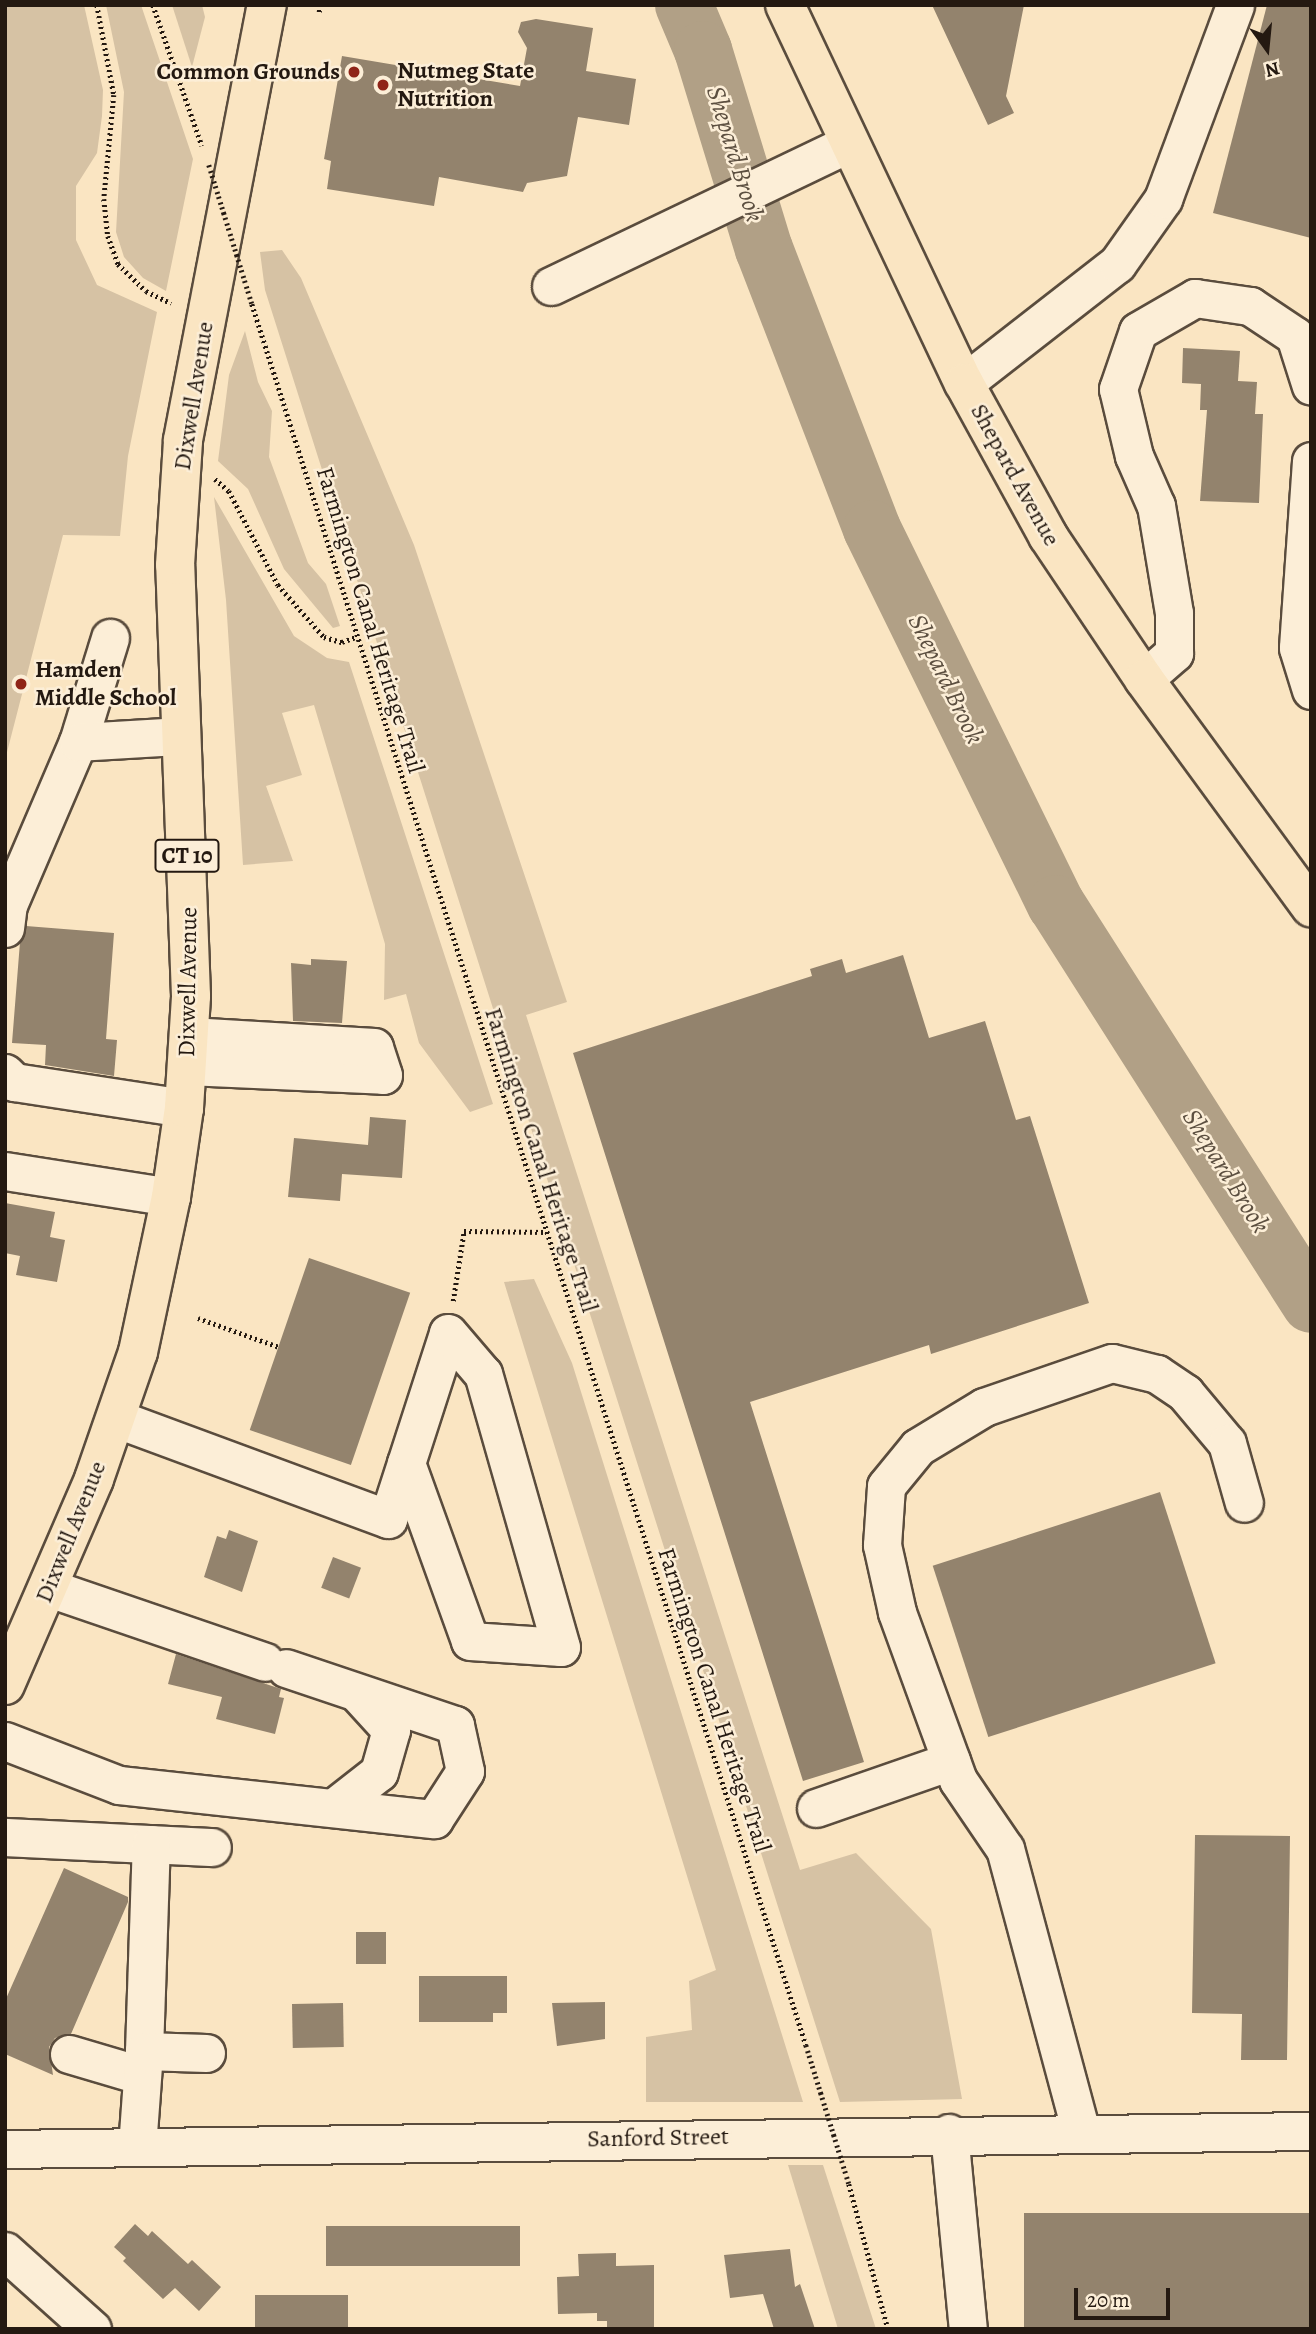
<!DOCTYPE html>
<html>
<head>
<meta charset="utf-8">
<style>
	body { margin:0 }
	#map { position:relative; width:1316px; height:2334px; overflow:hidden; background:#fae5c2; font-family:Alegreya,serif }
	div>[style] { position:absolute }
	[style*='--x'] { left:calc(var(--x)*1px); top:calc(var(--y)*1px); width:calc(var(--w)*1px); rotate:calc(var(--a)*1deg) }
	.green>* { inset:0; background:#d6c2a4 }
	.river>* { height:58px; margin:-29px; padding:0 29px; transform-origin:29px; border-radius:29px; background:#b1a086 }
	.building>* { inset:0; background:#93836d; transform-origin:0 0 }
	.path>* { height:4.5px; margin-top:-2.25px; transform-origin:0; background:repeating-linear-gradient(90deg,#241911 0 2px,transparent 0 5.5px) }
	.roads { filter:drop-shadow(2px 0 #5a4c3d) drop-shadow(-2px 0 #5a4c3d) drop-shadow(0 2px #5a4c3d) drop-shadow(0 -2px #5a4c3d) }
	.minor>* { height:37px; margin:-18.5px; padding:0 18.5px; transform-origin:18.5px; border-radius:18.5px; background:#fceed7 }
	.major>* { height:38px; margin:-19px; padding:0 19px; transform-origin:19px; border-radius:19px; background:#fae5c2 }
	.path-bridge>* { height:4.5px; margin-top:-2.25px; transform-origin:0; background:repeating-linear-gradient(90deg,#241911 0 2px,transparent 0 5.5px) }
	.dots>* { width:19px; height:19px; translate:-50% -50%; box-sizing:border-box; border:4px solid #fceed7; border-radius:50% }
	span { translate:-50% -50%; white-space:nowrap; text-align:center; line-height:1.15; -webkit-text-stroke:5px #fceed7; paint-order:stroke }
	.shield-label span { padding:2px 5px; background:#fceed7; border:2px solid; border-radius:5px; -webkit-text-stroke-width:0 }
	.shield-label { font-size:23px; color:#241911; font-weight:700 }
	.poi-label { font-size:24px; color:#241911; font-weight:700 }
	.left { translate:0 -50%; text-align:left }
	.right { translate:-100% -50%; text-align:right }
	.street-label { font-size:24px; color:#241911 }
	.water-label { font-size:26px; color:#5c4f40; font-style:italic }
	.frame { position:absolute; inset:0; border:7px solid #241911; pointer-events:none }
	.north { position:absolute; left:1232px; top:14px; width:70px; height:70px; -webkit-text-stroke:5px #fceed7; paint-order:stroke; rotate:165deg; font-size:19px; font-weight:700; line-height:28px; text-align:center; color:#241911 }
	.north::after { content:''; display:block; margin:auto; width:24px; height:32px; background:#241911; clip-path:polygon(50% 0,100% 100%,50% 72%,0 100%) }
	.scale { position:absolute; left:1074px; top:2288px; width:96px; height:32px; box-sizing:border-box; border:4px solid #241911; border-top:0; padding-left:9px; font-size:21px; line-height:24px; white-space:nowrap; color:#241911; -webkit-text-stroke:5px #fceed7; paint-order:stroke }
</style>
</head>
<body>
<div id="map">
	<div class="green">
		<div style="clip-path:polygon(5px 5px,84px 5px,103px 90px,102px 116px,97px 153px,76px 186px,76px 240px,97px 285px,157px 312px,128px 456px,120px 536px,63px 535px,5px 760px)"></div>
		<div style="clip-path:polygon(106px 5px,141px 5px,193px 159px,166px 291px,143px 278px,124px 257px,116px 232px,124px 92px)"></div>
		<div style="clip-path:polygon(172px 5px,202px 5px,205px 17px,192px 67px)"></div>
		<div style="clip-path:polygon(282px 250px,301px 278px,414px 545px,567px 1002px,526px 1015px,800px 1870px,856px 1853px,931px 1929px,962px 2099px,840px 2102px,265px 290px,260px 252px)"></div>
		<div style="clip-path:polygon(245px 331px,258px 382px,272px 411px,269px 457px,308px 563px,326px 584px,340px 626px,333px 628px,284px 569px,248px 489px,218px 461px,229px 375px)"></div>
		<div style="clip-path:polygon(214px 497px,294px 636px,327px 658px,349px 662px,493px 1104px,470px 1112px,419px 1043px,406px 994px,384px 1000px,385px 944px,314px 705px,282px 713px,302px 775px,266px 786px,293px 861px,243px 865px,226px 600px)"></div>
		<div style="clip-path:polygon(534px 1279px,572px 1363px,803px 2102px,646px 2102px,646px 2037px,692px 2030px,689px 1981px,716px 1970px,504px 1282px)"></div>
		<div style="clip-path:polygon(788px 2165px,823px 2165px,876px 2329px,838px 2329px)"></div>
	</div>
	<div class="river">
		<div style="--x:684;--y:5;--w:49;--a:67.1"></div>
		<div style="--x:703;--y:50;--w:208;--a:73"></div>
		<div style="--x:764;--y:249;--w:300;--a:68.9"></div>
		<div style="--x:872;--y:529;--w:418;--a:63.9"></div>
		<div style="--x:1056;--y:904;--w:474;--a:57.5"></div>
	</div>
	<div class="building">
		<div style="clip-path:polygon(932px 5px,1024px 5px,1006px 96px,1014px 113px,988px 125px)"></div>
		<div style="clip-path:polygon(1267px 5px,1311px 5px,1311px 238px,1213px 213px)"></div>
		<div style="clip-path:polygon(536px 19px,593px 28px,586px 71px,636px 79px,629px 125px,578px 117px,567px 176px,527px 183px,523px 192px,439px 177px,434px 206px,327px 189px,331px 161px,324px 159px,342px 56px,520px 86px,527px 48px,518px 32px,521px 22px)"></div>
		<div style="clip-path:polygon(1183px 348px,1240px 351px,1238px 381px,1257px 382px,1255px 414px,1263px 414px,1259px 503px,1200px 501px,1207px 410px,1200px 410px,1201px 384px,1182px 383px)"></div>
		<div style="clip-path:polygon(26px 926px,114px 933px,106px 1039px,117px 1040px,114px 1076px,45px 1065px,46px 1045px,12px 1043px,20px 942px)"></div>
		<div style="clip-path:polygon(903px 955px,929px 1038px,985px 1021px,1016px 1120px,1030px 1116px,1089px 1303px,931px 1354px,929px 1345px,750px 1402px,864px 1762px,803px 1781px,573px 1053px,812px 976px,810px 969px,842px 959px,846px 973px)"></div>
		<div style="clip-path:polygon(311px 959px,347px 961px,342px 1023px,293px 1021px,291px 963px,311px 965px)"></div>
		<div style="clip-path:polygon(370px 1117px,406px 1120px,402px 1178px,342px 1174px,340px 1201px,288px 1197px,294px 1138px,368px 1145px)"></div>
		<div style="clip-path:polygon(5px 1203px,55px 1212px,50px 1237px,65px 1240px,57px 1282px,16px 1275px,20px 1256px,5px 1253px)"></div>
		<div style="left:309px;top:1258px;width:107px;height:182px;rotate:19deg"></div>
		<div style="left:1160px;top:1492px;width:180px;height:239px;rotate:72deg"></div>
		<div style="clip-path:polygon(229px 1530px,258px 1541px,242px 1592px,204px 1577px,217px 1536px,226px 1539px)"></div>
		<div style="left:333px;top:1557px;width:30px;height:33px;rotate:21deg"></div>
		<div style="clip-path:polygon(176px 1654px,281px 1689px,279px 1697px,284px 1698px,275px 1734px,216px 1719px,222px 1697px,168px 1684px)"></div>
		<div style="clip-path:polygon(1195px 1835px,1290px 1836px,1287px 2060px,1241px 2060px,1242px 2014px,1192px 2013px)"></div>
		<div style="clip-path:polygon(64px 1868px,128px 1897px,128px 1902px,71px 2034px,55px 2038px,49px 2047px,53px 2075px,5px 2054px,5px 2001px)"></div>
		<div style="left:386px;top:1932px;width:32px;height:30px;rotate:90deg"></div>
		<div style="clip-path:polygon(419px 1976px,507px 1976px,507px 2013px,493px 2013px,493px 2022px,419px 2022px)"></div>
		<div style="clip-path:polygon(605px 2002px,605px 2039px,557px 2046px,552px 2003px)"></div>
		<div style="left:343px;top:2003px;width:44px;height:51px;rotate:89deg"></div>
		<div style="left:1311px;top:2213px;width:116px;height:287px;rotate:90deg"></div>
		<div style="clip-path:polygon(135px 2224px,148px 2236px,152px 2231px,188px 2264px,192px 2260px,221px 2287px,199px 2311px,175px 2288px,163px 2299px,123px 2261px,126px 2258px,114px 2247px)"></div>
		<div style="left:326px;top:2226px;width:194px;height:40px"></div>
		<div style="clip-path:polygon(790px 2249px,795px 2287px,800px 2284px,815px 2329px,774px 2329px,763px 2294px,730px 2298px,724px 2255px)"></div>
		<div style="clip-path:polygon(616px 2253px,616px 2266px,654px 2265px,654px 2328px,607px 2329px,607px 2321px,597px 2321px,597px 2313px,558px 2314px,557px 2277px,579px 2276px,578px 2254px)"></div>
		<div style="left:348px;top:2295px;width:34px;height:93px;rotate:90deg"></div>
	</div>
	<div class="path">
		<div style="--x:97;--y:5;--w:92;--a:79.3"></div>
		<div style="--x:114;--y:95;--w:104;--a:95.5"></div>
		<div style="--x:104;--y:199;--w:37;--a:84"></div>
		<div style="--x:108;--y:236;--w:30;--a:70"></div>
		<div style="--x:118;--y:264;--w:39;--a:44"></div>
		<div style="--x:146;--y:291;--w:28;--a:26"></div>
		<div style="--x:153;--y:5;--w:149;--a:70.8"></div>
		<div style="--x:319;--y:12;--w:7;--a:-82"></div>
		<div style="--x:252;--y:304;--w:1827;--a:72.35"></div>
		<div style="--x:215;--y:479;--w:18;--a:41"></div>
		<div style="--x:229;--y:491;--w:106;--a:62.5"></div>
		<div style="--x:278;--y:585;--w:69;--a:48.5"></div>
		<div style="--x:324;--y:637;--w:19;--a:16"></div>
		<div style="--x:342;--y:642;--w:15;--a:-20"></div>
		<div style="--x:453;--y:1301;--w:71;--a:-81.1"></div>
		<div style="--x:464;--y:1231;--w:82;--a:0.7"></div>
		<div style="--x:198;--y:1318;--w:86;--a:19.7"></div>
		<div style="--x:849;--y:2184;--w:150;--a:74.9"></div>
	</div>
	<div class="roads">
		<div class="minor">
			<div style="--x:551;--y:286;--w:329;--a:-25.6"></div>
			<div style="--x:964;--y:383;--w:194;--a:-37.9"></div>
			<div style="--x:1117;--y:264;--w:80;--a:-54.7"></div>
			<div style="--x:1163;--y:199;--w:207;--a:-69.6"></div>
			<div style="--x:1311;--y:461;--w:187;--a:94"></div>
			<div style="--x:1298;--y:648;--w:44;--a:72.8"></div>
			<div style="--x:1144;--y:679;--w:40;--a:-41"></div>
			<div style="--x:1174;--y:653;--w:40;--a:-90"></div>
			<div style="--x:1174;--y:613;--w:109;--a:-99.5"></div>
			<div style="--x:1156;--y:506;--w:55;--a:-113.7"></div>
			<div style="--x:1134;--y:456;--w:69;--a:-103.4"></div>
			<div style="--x:1118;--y:389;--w:61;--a:-71"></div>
			<div style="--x:1138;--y:331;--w:66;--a:-30.1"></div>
			<div style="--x:1195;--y:298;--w:56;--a:8.3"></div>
			<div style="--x:1250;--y:306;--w:54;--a:33.7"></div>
			<div style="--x:1295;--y:336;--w:52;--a:72.3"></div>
			<div style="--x:78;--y:742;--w:109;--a:-72.9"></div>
			<div style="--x:5;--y:928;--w:23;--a:-83"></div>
			<div style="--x:8;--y:905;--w:177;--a:-66.8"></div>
			<div style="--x:78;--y:742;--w:102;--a:-3.4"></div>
			<div style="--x:187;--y:1066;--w:196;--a:2.6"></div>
			<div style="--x:383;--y:1075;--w:29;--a:-108"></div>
			<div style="--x:374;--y:1047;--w:185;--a:-176.6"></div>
			<div style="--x:5;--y:1073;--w:13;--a:45"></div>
			<div style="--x:14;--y:1082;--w:172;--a:8.7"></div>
			<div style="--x:5;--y:1171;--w:168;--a:8.9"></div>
			<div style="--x:115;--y:1418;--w:291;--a:20.3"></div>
			<div style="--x:388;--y:1519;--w:195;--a:-72.1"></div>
			<div style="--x:406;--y:1463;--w:189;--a:70.2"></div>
			<div style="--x:470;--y:1641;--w:91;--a:3.8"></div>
			<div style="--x:561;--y:1647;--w:284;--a:-105.9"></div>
			<div style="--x:483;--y:1374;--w:54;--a:-130.5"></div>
			<div style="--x:49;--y:1588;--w:228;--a:18.9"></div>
			<div style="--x:5;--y:1741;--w:122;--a:21.1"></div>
			<div style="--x:119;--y:1785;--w:317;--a:6.2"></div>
			<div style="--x:434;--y:1819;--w:57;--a:-57.1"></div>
			<div style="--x:465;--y:1771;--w:47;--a:-102.3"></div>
			<div style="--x:455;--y:1725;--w:178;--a:-161.4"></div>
			<div style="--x:333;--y:1808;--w:58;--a:-38"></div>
			<div style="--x:379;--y:1772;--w:44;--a:-74.1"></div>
			<div style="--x:391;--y:1730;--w:47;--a:-132.4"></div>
			<div style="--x:816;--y:1808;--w:143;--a:-19.2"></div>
			<div style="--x:5;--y:1837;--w:207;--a:2.8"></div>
			<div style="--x:144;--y:2051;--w:207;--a:-88.1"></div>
			<div style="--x:69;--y:2054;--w:74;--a:16.5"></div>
			<div style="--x:1081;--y:2132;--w:293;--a:-105"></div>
			<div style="--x:1005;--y:1849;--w:83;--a:-124.3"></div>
			<div style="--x:958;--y:1780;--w:179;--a:-110"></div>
			<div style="--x:897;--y:1612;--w:69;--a:-102.6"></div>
			<div style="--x:882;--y:1545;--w:59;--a:-86.1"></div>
			<div style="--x:886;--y:1486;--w:50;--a:-50.6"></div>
			<div style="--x:918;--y:1447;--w:77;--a:-31.2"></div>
			<div style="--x:984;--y:1407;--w:135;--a:-19"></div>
			<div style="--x:1112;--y:1363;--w:46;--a:13.7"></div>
			<div style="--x:1157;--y:1374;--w:34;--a:34"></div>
			<div style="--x:1185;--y:1393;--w:65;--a:50"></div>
			<div style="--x:1227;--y:1443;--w:62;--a:74.2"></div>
			<div style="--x:949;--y:2133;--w:197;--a:84.5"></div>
			<div style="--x:137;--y:2147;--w:96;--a:-85.8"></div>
			<div style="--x:144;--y:2051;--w:62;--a:1.8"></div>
			<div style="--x:5;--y:2149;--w:1306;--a:-0.79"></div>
			<div style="--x:5;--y:2251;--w:117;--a:41.9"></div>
		</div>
		<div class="major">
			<div style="--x:785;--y:5;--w:418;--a:64.7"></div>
			<div style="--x:964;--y:383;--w:175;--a:61.2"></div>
			<div style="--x:1048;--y:536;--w:172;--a:56.1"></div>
			<div style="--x:1144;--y:679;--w:283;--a:53.8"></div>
			<div style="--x:5;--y:1685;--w:224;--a:-66.6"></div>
			<div style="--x:94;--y:1479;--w:134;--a:-70.9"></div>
			<div style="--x:138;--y:1352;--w:158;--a:-78"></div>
			<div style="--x:171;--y:1197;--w:90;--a:-81.7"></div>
			<div style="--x:184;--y:1108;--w:112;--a:-86.4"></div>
			<div style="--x:191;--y:996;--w:431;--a:-92.1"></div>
			<div style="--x:175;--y:565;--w:125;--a:-86.3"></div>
			<div style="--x:183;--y:440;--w:443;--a:-79.1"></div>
		</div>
	</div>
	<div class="path-bridge">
		<div style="--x:209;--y:165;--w:145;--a:72.8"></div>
		<div style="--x:806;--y:2045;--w:145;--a:72.8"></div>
	</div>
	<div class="dots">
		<div style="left:354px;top:72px;background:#8f2418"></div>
		<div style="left:383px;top:85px;background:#8f2418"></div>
		<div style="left:21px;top:684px;background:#8f2418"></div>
	</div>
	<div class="shield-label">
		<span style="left:187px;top:856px">CT 10</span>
	</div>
	<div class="poi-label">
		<span class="left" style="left:397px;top:85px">Nutmeg State<br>Nutrition</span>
		<span class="right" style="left:340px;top:72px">Common Grounds</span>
		<span class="left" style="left:35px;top:684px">Hamden<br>Middle School</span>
	</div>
	<div class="street-label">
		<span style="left:194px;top:396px;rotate:-81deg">Dixwell Avenue</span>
		<span style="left:1015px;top:475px;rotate:61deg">Shepard Avenue</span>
		<span style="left:370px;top:620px;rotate:73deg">Farmington Canal Heritage Trail</span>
		<span style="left:188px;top:982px;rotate:-89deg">Dixwell Avenue</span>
		<span style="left:541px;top:1160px;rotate:72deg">Farmington Canal Heritage Trail</span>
		<span style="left:71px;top:1532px;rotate:-68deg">Dixwell Avenue</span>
		<span style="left:714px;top:1700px;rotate:72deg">Farmington Canal Heritage Trail</span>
		<span style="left:658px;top:2138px;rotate:-1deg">Sanford Street</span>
	</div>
	<div class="water-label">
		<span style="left:735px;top:154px;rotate:73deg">Shepard Brook</span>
		<span style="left:946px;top:679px;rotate:64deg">Shepard Brook</span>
		<span style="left:1226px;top:1171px;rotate:58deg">Shepard Brook</span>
	</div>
	<div class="frame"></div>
	<div class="north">N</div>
	<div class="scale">20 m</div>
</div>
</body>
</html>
